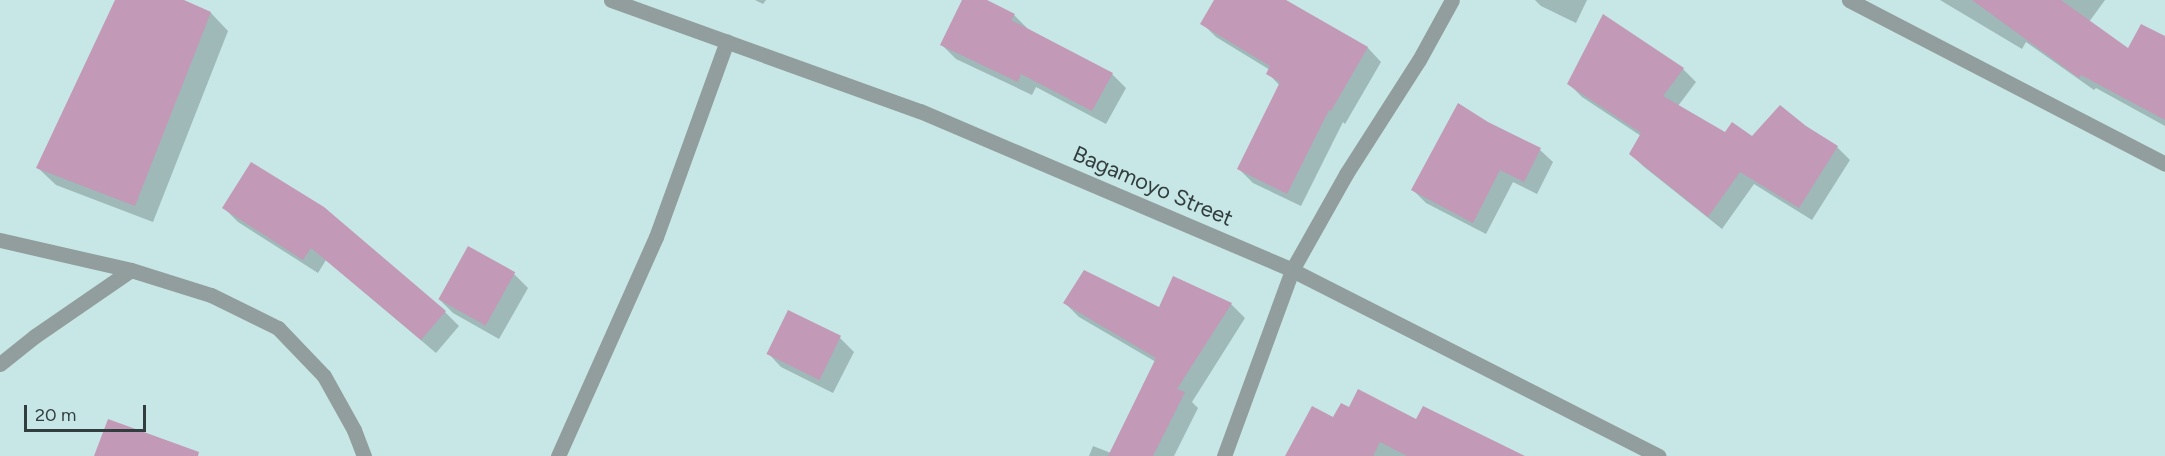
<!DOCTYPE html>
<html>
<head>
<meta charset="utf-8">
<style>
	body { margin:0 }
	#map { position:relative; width:2165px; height:456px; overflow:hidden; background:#c7e7e6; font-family:Figtree,sans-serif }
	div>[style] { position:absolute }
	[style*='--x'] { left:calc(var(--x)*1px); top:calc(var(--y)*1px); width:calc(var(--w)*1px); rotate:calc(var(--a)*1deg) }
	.shadow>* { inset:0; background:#0003 }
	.building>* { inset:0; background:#c299b6; transform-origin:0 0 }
	.minor>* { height:15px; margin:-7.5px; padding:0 7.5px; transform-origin:7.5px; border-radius:7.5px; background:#919e9d }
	span { translate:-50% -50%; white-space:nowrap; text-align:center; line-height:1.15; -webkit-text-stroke:4.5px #c7e7e6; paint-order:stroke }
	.street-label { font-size:22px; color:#323e3e }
	.scale { position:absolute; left:24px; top:405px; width:122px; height:27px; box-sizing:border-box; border:3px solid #323e3e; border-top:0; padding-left:8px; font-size:18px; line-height:21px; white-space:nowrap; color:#323e3e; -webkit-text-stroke:4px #c7e7e6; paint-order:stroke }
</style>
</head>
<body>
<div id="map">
	<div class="shadow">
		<div style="clip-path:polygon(117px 0,180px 0,211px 13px,228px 31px,153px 222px,56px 185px,38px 168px)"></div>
		<div style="clip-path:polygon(755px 0,766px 0,763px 4px)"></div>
		<div style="clip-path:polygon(964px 0,984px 0,1014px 15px,1028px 29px,1112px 74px,1126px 88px,1106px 124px,1036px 87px,1032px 95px,956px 59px,942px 45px)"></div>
		<div style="clip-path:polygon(1216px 0,1248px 0,1303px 12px,1368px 48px,1381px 62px,1345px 124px,1343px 122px,1301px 206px,1253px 183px,1239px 169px,1280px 86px,1268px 73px,1270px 70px,1216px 37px,1202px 23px)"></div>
		<div style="clip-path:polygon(1535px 0,1587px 0,1576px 23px,1541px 6px)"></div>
		<div style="clip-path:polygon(1940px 0,2105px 0,2089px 22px,2128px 50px,2165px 38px,2165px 126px,2096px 88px,2094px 90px,2026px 42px,2022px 49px)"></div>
		<div style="clip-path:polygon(1603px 16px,1683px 69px,1696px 82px,1678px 106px,1726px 134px,1753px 138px,1806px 127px,1837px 147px,1850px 160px,1812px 220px,1754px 184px,1722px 229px,1643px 166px,1630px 153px,1641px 136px,1582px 97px,1569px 84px)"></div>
		<div style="clip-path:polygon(1487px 123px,1540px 150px,1553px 162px,1537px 194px,1513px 182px,1486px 234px,1426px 203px,1413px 190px)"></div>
		<div style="clip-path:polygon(252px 164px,445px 312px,459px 326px,436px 353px,326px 260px,318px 273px,238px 222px,224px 208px)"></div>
		<div style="clip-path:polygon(468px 248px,514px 274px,528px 288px,499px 339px,453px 313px,439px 299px)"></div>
		<div style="clip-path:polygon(1065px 303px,1160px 309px,1231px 304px,1245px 318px,1192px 402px,1198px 408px,1174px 456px,1089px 456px,1093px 446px,1111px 453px,1156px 362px,1079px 317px)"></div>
		<div style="clip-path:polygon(840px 338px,854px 352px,833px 393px,781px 367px,767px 352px)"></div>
		<div style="clip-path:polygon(1350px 409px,1417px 421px,1505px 456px,1287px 456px)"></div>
	</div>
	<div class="building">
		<div style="clip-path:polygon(115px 0,184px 0,211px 12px,135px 206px,36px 168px)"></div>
		<div style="clip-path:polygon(962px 0,987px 0,1015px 14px,1011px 20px,1113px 73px,1092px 111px,1021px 74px,1018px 82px,940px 45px)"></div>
		<div style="clip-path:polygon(1214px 0,1286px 0,1368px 47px,1331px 111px,1329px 110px,1287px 194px,1237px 169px,1280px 82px,1266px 74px,1270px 66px,1200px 24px)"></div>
		<div style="clip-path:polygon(1972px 0,2061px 0,2128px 48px,2141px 24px,2165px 36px,2165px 120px,2081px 75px,2079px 78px)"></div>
		<div style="clip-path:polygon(1603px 14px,1684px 68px,1663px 96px,1725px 132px,1732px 122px,1752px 136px,1780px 105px,1806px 126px,1838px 146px,1799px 208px,1740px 172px,1708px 217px,1629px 154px,1641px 133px,1567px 84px)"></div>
		<div style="clip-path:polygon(1458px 103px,1488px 122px,1541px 148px,1524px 182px,1500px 170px,1473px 223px,1411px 190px)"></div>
		<div style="clip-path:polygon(251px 162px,324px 207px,446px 311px,421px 340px,311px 248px,303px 260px,222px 208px)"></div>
		<div style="left:468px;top:246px;width:54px;height:61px;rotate:29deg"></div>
		<div style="clip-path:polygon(1084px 270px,1159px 307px,1173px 276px,1232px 303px,1177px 389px,1185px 392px,1153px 456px,1108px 456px,1156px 358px,1063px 303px)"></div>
		<div style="left:788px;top:310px;width:59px;height:49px;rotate:26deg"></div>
		<div style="clip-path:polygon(1358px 389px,1416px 419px,1423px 406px,1525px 456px,1407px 456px,1380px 442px,1373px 456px,1285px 456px,1312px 406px,1333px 417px,1341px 403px,1349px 407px)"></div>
		<div style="clip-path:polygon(108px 419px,199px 452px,198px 456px,94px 456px)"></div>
	</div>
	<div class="minor">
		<div style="--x:611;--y:0;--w:328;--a:19.8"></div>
		<div style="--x:920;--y:111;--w:405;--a:23.1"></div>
		<div style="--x:1292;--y:270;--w:411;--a:26.9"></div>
		<div style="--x:1849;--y:0;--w:356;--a:27.4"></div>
		<div style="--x:0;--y:240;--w:134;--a:12.9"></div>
		<div style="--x:131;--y:270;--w:84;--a:17.4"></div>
		<div style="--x:211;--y:295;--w:75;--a:26.2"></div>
		<div style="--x:278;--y:328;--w:66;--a:46.2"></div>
		<div style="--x:324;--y:376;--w:62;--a:60.9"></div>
		<div style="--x:354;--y:430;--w:28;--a:69"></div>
		<div style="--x:0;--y:364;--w:45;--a:-38.7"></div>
		<div style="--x:35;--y:336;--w:116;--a:-34.5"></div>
		<div style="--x:558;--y:456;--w:240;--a:-65.9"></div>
		<div style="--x:656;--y:237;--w:208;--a:-70.1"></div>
		<div style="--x:1224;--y:456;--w:198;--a:-69.9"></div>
		<div style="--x:1292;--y:270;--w:110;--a:-60.6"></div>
		<div style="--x:1346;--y:174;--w:135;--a:-57.4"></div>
		<div style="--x:1419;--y:60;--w:68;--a:-61.2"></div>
	</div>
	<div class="street-label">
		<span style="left:1153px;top:186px;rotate:23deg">Bagamoyo Street</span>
	</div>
	<div class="scale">20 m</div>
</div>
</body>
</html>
